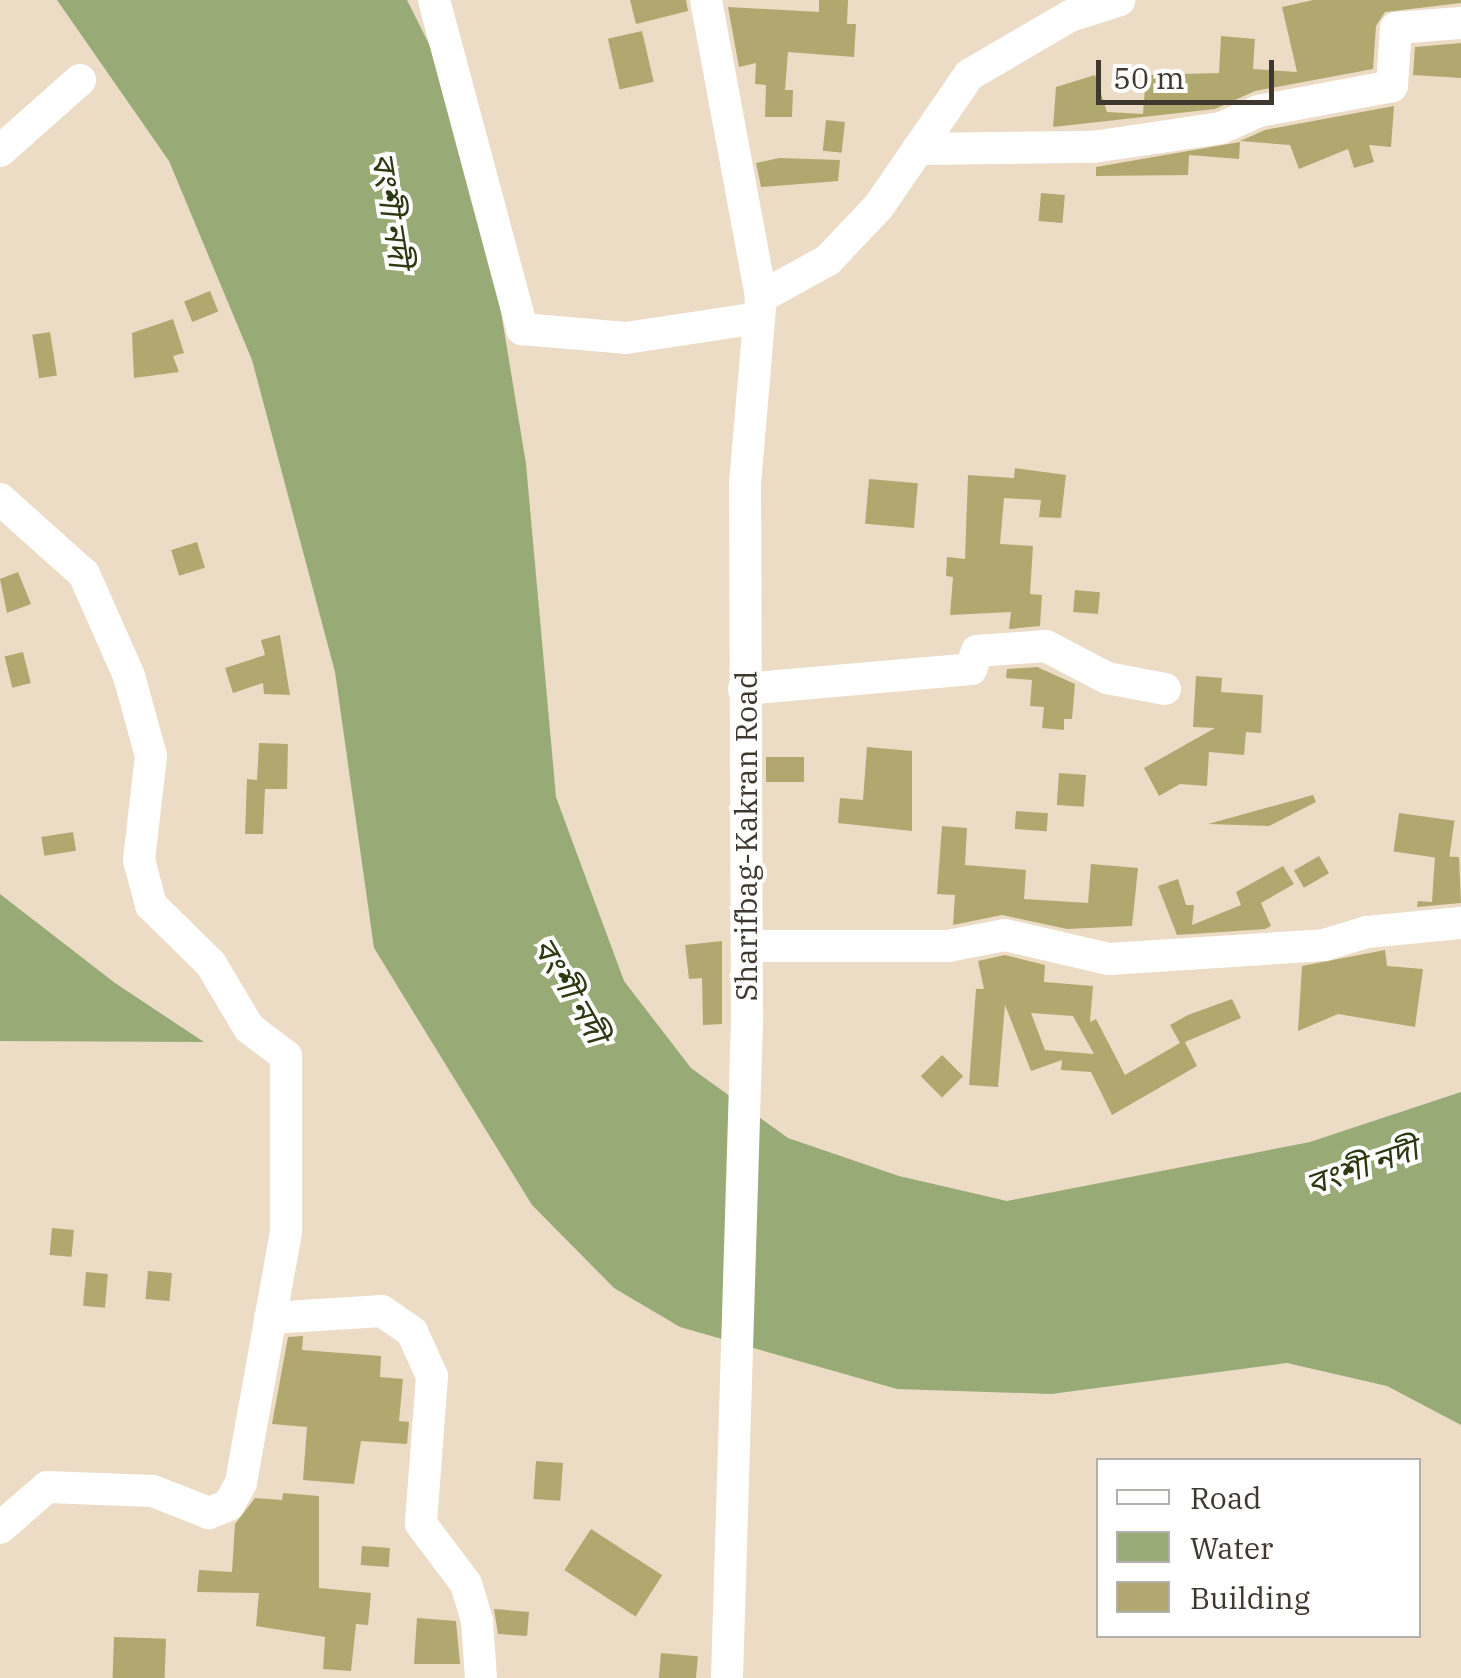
<!DOCTYPE html>
<html>
<head>
<meta charset="utf-8">
<style>
	body { margin:0 }
	#map { position:relative; width:1461px; height:1678px; overflow:hidden; background:#ecdcc5; font-family:"IBM Plex Serif","Noto Sans Bengali",serif }
	div>[style] { position:absolute }
	[style*='--x'] { left:calc(var(--x)*1px); top:calc(var(--y)*1px); width:calc(var(--w)*1px); rotate:calc(var(--a)*1deg) }
	.water>* { inset:0; background:#98ab77 }
	.building>* { inset:0; background:#b1a870; transform-origin:0 0 }
	.minor>* { height:32px; margin:-16px; padding:0 16px; transform-origin:16px; border-radius:16px; background:#fff }
	span { translate:-50% -50%; white-space:nowrap; text-align:center; line-height:1.15; -webkit-text-stroke:8px #fff; paint-order:stroke }
	.street-label { font-size:30px; color:#3e382f }
	.water-label { font-size:32px; color:#2c3911; font-style:italic }
	.legend { position:absolute; left:1096px; top:1458px; width:325px; height:180px; box-sizing:border-box; background:#fff; border:2px solid #b2afac; margin:0; padding:12px 18px; list-style:none; font-size:30px; color:#3e382f }
	.legend li { display:flex; align-items:center; gap:20px; height:50px }
	.legend b { width:50px; border:2px solid #b2afac }
	.scale { position:absolute; left:1096px; top:60px; width:178px; height:45px; box-sizing:border-box; border:5px solid #3e382f; border-top:0; padding-left:12px; font-size:30px; line-height:35px; white-space:nowrap; color:#3e382f; -webkit-text-stroke:8px #fff; paint-order:stroke }
</style>
</head>
<body>
<div id="map">
	<div class="water">
		<div style="clip-path:polygon(57px 0,407px 0,430px 46px,496px 281px,526px 464px,556px 797px,624px 981px,691px 1068px,788px 1138px,899px 1176px,1007px 1201px,1310px 1142px,1461px 1092px,1461px 1425px,1387px 1386px,1287px 1363px,1051px 1394px,897px 1389px,680px 1327px,614px 1288px,532px 1205px,374px 948px,335px 672px,252px 360px,169px 161px)"></div>
		<div style="clip-path:polygon(0 894px,115px 983px,204px 1042px,0 1041px)"></div>
	</div>
	<div class="building">
		<div style="clip-path:polygon(630px 0,686px 0,688px 11px,636px 24px)"></div>
		<div style="clip-path:polygon(819px 0,848px 0,847px 24px,856px 24px,854px 57px,788px 52px,785px 90px,793px 90px,792px 117px,765px 117px,766px 85px,755px 84px,756px 63px,739px 67px,728px 7px,819px 12px)"></div>
		<div style="clip-path:polygon(1313px 0,1461px 0,1461px 3px,1385px 12px,1376px 26px,1373px 69px,1255px 91px,1215px 109px,1053px 127px,1056px 87px,1095px 75px,1107px 112px,1143px 114px,1146px 75px,1219px 73px,1221px 36px,1255px 39px,1253px 69px,1297px 72px,1282px 7px)"></div>
		<div style="left:642px;top:31px;width:52px;height:35px;rotate:77deg"></div>
		<div style="clip-path:polygon(1461px 43px,1461px 78px,1413px 75px,1415px 47px)"></div>
		<div style="clip-path:polygon(1394px 106px,1391px 147px,1369px 145px,1374px 162px,1354px 168px,1348px 149px,1299px 169px,1290px 145px,1240px 141px,1265px 130px)"></div>
		<div style="left:826px;top:120px;width:19px;height:31px;rotate:6deg"></div>
		<div style="clip-path:polygon(1240px 142px,1239px 159px,1189px 155px,1188px 175px,1096px 176px,1096px 167px)"></div>
		<div style="clip-path:polygon(779px 158px,840px 160px,838px 181px,761px 187px,756px 163px)"></div>
		<div style="left:1041px;top:193px;width:24px;height:28px;rotate:5deg"></div>
		<div style="left:210px;top:291px;width:22px;height:28px;rotate:68deg"></div>
		<div style="clip-path:polygon(173px 319px,184px 353px,173px 356px,179px 372px,134px 378px,132px 333px)"></div>
		<div style="left:50px;top:332px;width:44px;height:18px;rotate:81deg"></div>
		<div style="clip-path:polygon(1015px 468px,1066px 475px,1061px 518px,1039px 517px,1041px 500px,1004px 498px,1000px 544px,1033px 546px,1030px 594px,1042px 595px,1040px 626px,1009px 629px,1011px 612px,950px 615px,953px 577px,946px 576px,947px 557px,965px 559px,968px 475px,1014px 478px)"></div>
		<div style="left:869px;top:479px;width:49px;height:45px;rotate:5deg"></div>
		<div style="left:197px;top:542px;width:27px;height:27px;rotate:73deg"></div>
		<div style="clip-path:polygon(18px 572px,31px 604px,7px 613px,0 579px)"></div>
		<div style="left:1075px;top:590px;width:25px;height:22px;rotate:5deg"></div>
		<div style="clip-path:polygon(280px 635px,290px 695px,264px 694px,263px 683px,233px 693px,225px 668px,265px 655px,261px 640px)"></div>
		<div style="left:23px;top:652px;width:32px;height:19px;rotate:76deg"></div>
		<div style="clip-path:polygon(1037px 667px,1075px 684px,1072px 719px,1064px 719px,1064px 730px,1042px 728px,1044px 707px,1030px 706px,1032px 680px,1006px 678px,1007px 669px)"></div>
		<div style="clip-path:polygon(1196px 676px,1222px 678px,1221px 692px,1263px 695px,1261px 733px,1246px 732px,1244px 755px,1209px 752px,1207px 786px,1180px 784px,1159px 796px,1144px 768px,1215px 728px,1193px 727px)"></div>
		<div style="clip-path:polygon(259px 743px,288px 744px,287px 789px,265px 789px,263px 834px,245px 834px,247px 779px,257px 780px)"></div>
		<div style="clip-path:polygon(867px 747px,912px 751px,912px 831px,838px 823px,840px 798px,863px 800px)"></div>
		<div style="left:804px;top:757px;width:25px;height:38px;rotate:90deg"></div>
		<div style="left:1059px;top:773px;width:27px;height:32px;rotate:4deg"></div>
		<div style="clip-path:polygon(1313px 795px,1316px 802px,1269px 826px,1208px 824px)"></div>
		<div style="left:1016px;top:811px;width:32px;height:18px;rotate:4deg"></div>
		<div style="left:1399px;top:813px;width:56px;height:39px;rotate:8deg"></div>
		<div style="clip-path:polygon(942px 826px,967px 828px,965px 865px,1026px 870px,1024px 899px,1088px 903px,1091px 864px,1138px 868px,1132px 926px,1067px 929px,1002px 915px,953px 925px,955px 895px,937px 894px)"></div>
		<div style="left:73px;top:832px;width:19px;height:32px;rotate:81deg"></div>
		<div style="left:1319px;top:856px;width:20px;height:29px;rotate:60deg"></div>
		<div style="clip-path:polygon(1435px 856px,1459px 857px,1461px 903px,1417px 907px,1418px 901px,1432px 902px)"></div>
		<div style="clip-path:polygon(1283px 866px,1294px 884px,1261px 903px,1271px 926px,1265px 929px,1177px 935px,1158px 886px,1178px 879px,1186px 905px,1194px 905px,1192px 925px,1241px 905px,1236px 892px)"></div>
		<div style="clip-path:polygon(722px 941px,722px 1024px,703px 1025px,702px 978px,689px 979px,685px 945px)"></div>
		<div style="clip-path:polygon(1385px 950px,1387px 966px,1423px 969px,1415px 1027px,1338px 1014px,1298px 1031px,1302px 966px)"></div>
		<div style="clip-path:polygon(evenodd,1005px 955px,1045px 965px,1044px 982px,1093px 986px,1090px 1022px,1096px 1019px,1125px 1075px,1180px 1043px,1170px 1025px,1188px 1015px,1232px 999px,1241px 1018px,1185px 1042px,1197px 1066px,1112px 1115px,1091px 1072px,1061px 1070px,1062px 1060px,1031px 1071px,1005px 1005px,998px 1087px,969px 1085px,976px 989px,984px 989px,978px 961px,1005px 955px,1031px 1013px,1073px 1016px,1094px 1054px,1045px 1050px,1031px 1013px)"></div>
		<div style="left:942px;top:1055px;width:30px;height:30px;rotate:45deg"></div>
		<div style="left:52px;top:1228px;width:22px;height:27px;rotate:5deg"></div>
		<div style="left:148px;top:1271px;width:24px;height:28px;rotate:5deg"></div>
		<div style="left:86px;top:1272px;width:22px;height:34px;rotate:5deg"></div>
		<div style="clip-path:polygon(303px 1336px,302px 1350px,381px 1356px,380px 1377px,403px 1379px,399px 1421px,409px 1422px,407px 1444px,361px 1441px,354px 1484px,303px 1480px,307px 1427px,272px 1424px,288px 1337px)"></div>
		<div style="left:536px;top:1461px;width:27px;height:38px;rotate:4deg"></div>
		<div style="clip-path:polygon(283px 1493px,319px 1496px,319px 1588px,371px 1593px,368px 1625px,356px 1624px,351px 1671px,323px 1669px,325px 1637px,256px 1626px,259px 1593px,197px 1592px,199px 1570px,232px 1572px,235px 1524px,255px 1498px,282px 1500px)"></div>
		<div style="left:591px;top:1529px;width:85px;height:49px;rotate:33deg"></div>
		<div style="left:362px;top:1546px;width:28px;height:19px;rotate:4deg"></div>
		<div style="clip-path:polygon(494px 1609px,529px 1612px,527px 1636px,498px 1634px)"></div>
		<div style="clip-path:polygon(417px 1618px,456px 1621px,460px 1664px,414px 1664px)"></div>
		<div style="left:114px;top:1637px;width:52px;height:41px;rotate:2deg"></div>
		<div style="left:661px;top:1653px;width:37px;height:25px;rotate:5deg"></div>
	</div>
	<div class="minor">
		<div style="--x:434;--y:0;--w:341;--a:75"></div>
		<div style="--x:522;--y:329;--w:104;--a:4.9"></div>
		<div style="--x:626;--y:338;--w:134;--a:-8.6"></div>
		<div style="--x:706;--y:0;--w:302;--a:79.5"></div>
		<div style="--x:761;--y:297;--w:189;--a:94.9"></div>
		<div style="--x:745;--y:485;--w:534;--a:89.79"></div>
		<div style="--x:747;--y:1019;--w:659;--a:91.74"></div>
		<div style="--x:918;--y:149;--w:175;--a:-0.7"></div>
		<div style="--x:1093;--y:147;--w:129;--a:-8.4"></div>
		<div style="--x:1221;--y:128;--w:42;--a:-24.1"></div>
		<div style="--x:1259;--y:111;--w:135;--a:-10.6"></div>
		<div style="--x:1392;--y:86;--w:58;--a:-86.1"></div>
		<div style="--x:1396;--y:28;--w:65;--a:-4.4"></div>
		<div style="--x:0;--y:151;--w:107;--a:-41.6"></div>
		<div style="--x:761;--y:297;--w:77;--a:-28.9"></div>
		<div style="--x:828;--y:260;--w:74;--a:-46.6"></div>
		<div style="--x:879;--y:206;--w:159;--a:-55.5"></div>
		<div style="--x:969;--y:75;--w:117;--a:-30.3"></div>
		<div style="--x:1070;--y:16;--w:52;--a:-17.7"></div>
		<div style="--x:0;--y:499;--w:113;--a:41.8"></div>
		<div style="--x:84;--y:574;--w:111;--a:66.2"></div>
		<div style="--x:129;--y:676;--w:83;--a:74.6"></div>
		<div style="--x:151;--y:756;--w:105;--a:96.6"></div>
		<div style="--x:139;--y:860;--w:47;--a:75.1"></div>
		<div style="--x:151;--y:905;--w:84;--a:44.5"></div>
		<div style="--x:211;--y:964;--w:74;--a:59.3"></div>
		<div style="--x:249;--y:1028;--w:46;--a:37.1"></div>
		<div style="--x:286;--y:1056;--w:176;--a:90"></div>
		<div style="--x:286;--y:1232;--w:255;--a:100.2"></div>
		<div style="--x:241;--y:1483;--w:25;--a:119"></div>
		<div style="--x:229;--y:1505;--w:22;--a:158"></div>
		<div style="--x:209;--y:1513;--w:60;--a:-158.6"></div>
		<div style="--x:153;--y:1491;--w:106;--a:-177.8"></div>
		<div style="--x:47;--y:1487;--w:62;--a:138.9"></div>
		<div style="--x:744;--y:689;--w:228;--a:-5"></div>
		<div style="--x:971;--y:669;--w:19;--a:-72"></div>
		<div style="--x:977;--y:651;--w:69;--a:-4.1"></div>
		<div style="--x:1046;--y:646;--w:69;--a:27.7"></div>
		<div style="--x:1107;--y:678;--w:59;--a:10.7"></div>
		<div style="--x:747;--y:946;--w:201;--a:0"></div>
		<div style="--x:948;--y:946;--w:58;--a:-10.9"></div>
		<div style="--x:1005;--y:935;--w:107;--a:13"></div>
		<div style="--x:1109;--y:959;--w:215;--a:-3.7"></div>
		<div style="--x:1324;--y:945;--w:45;--a:-16.8"></div>
		<div style="--x:1367;--y:932;--w:94;--a:-5.5"></div>
		<div style="--x:270;--y:1318;--w:112;--a:-3.6"></div>
		<div style="--x:382;--y:1311;--w:37;--a:35"></div>
		<div style="--x:412;--y:1332;--w:48;--a:65.6"></div>
		<div style="--x:432;--y:1376;--w:148;--a:94.3"></div>
		<div style="--x:421;--y:1524;--w:75;--a:53.1"></div>
		<div style="--x:466;--y:1584;--w:39;--a:73"></div>
		<div style="--x:477;--y:1621;--w:57;--a:86"></div>
	</div>
	<div class="street-label">
		<span style="left:746px;top:836px;rotate:-90deg">Sharifbag-Kakran Road</span>
	</div>
	<div class="water-label">
		<span style="left:392px;top:210px;rotate:81deg">বংশী নদী</span>
		<span style="left:571px;top:990px;rotate:60deg">বংশী নদী</span>
		<span style="left:1362px;top:1166px;rotate:-19deg">বংশী নদী</span>
	</div>
	<ul class="legend">
	<li><b style="height:12px;background:#fff"></b>Road</li>
	<li><b style="height:28px;background:#98ab77"></b>Water</li>
	<li><b style="height:28px;background:#b1a870"></b>Building</li>
	</ul>
	<div class="scale">50 m</div>
</div>
</body>
</html>
